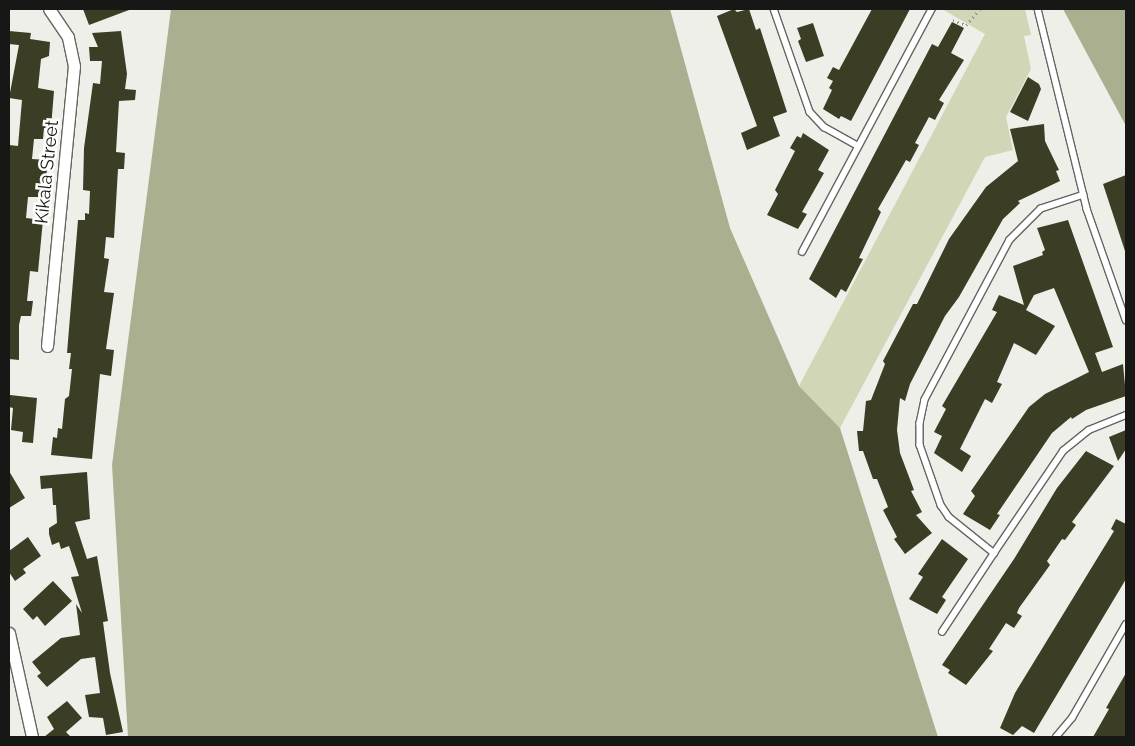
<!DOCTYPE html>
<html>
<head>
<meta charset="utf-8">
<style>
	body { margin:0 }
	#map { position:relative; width:1135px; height:746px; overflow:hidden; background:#eeefe8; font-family:Raleway,sans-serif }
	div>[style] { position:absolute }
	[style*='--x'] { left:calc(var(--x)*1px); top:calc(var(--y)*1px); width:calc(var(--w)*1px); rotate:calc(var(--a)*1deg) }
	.green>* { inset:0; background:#d1d6b6 }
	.forest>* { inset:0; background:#aaaf90 }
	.building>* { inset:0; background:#3b3e24 }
	.path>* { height:2.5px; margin-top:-1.25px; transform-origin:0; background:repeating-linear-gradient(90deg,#979893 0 1px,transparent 0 5px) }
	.roads { filter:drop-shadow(1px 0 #656661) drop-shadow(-1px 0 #656661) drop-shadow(0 1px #656661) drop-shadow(0 -1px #656661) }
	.service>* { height:5.5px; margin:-2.75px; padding:0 2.75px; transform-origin:2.75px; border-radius:2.75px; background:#fff }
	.minor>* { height:11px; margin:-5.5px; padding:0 5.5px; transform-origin:5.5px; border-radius:5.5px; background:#fff }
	span { translate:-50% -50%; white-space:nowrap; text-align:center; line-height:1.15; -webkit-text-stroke:5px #fffffe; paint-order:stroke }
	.street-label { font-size:18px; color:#171715 }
	.frame { position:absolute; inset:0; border:10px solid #171715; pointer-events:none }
</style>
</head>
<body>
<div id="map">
	<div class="green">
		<div style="clip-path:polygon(942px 9px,1025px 9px,1031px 35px,1024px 36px,1031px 69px,1006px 117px,1013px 150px,985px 157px,840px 428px,799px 386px,985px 34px)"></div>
	</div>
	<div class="forest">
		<div style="clip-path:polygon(171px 9px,670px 9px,730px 228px,799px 386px,840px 428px,938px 737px,128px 737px,112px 465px)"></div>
		<div style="clip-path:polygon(1063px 9px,1126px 9px,1126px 126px)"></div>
	</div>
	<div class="building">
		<div style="clip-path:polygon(83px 9px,129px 9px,129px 10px,89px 25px)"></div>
		<div style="clip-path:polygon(734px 9px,737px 12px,749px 9px,756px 30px,760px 28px,787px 112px,773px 117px,780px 136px,747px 150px,741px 133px,757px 126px,717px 16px)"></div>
		<div style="clip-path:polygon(872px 9px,910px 9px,851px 121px,841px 116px,839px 119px,823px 109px,832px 90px,829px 88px,833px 81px,827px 78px,833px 67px,839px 70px)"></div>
		<div style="clip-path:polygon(952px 22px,964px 28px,951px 53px,964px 60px,939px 100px,944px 103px,935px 120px,929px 117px,915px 143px,919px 145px,910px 162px,906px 160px,878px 209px,881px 212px,859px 258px,863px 259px,846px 292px,841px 289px,836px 298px,809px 279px,932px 44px,938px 47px)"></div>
		<div style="clip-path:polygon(813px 23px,824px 56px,806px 62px,798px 41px,801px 39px,797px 28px)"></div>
		<div style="clip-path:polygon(9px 31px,31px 33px,30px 39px,50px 42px,49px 56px,41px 59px,38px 88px,54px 91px,51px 128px,44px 128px,43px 139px,34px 139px,32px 159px,48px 160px,44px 197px,28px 197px,26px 218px,43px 220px,38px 272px,30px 271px,27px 301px,33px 301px,31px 316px,21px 316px,19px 325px,19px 360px,9px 359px,9px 145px,18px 146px,22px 100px,9px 98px,19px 45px,9px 44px)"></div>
		<div style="clip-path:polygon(121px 31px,127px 74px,125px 89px,136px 90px,135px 100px,119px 101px,116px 152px,125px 153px,124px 169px,118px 169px,114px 238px,106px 237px,104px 258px,109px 259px,104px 292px,114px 293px,106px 349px,114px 350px,111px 376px,100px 374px,92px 459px,51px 455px,53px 437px,57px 438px,58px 428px,62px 429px,65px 399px,69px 396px,72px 369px,69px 369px,71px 353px,67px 353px,78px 220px,85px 220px,85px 213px,89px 214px,90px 191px,83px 190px,84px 148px,93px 83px,100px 84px,102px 61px,90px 61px,89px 47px,98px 47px,92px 33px)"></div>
		<div style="clip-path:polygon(1028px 77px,1039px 84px,1041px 89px,1028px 121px,1010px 112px)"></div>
		<div style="clip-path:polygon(1044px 124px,1045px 141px,1059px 170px,1056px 171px,1060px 181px,1018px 201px,1020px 203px,1003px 219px,959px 297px,945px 316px,910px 384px,905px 401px,900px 398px,897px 430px,900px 453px,914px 490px,911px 491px,922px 512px,916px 515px,932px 533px,905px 554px,894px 539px,897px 537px,883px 510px,888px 507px,877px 479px,873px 479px,863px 451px,859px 451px,857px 431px,863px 431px,866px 401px,871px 400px,885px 364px,883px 361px,913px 304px,917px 304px,949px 239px,986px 187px,1018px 161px,1010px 129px)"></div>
		<div style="clip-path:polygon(803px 133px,829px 150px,818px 170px,824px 173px,802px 212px,807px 214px,798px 229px,767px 215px,778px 194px,775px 190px,795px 151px,790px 148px,797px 136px,801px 138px)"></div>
		<div style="clip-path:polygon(1126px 175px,1126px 251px,1125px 251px,1103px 184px)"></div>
		<div style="clip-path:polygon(1068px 220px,1113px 347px,1095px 353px,1102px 372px,1123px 364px,1126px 396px,1086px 410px,1072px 419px,1071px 417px,1052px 433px,997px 514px,1000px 515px,990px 530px,963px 514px,975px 496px,971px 491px,1029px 407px,1045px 394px,1089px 372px,1054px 288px,1034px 295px,1026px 310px,1055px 326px,1036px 355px,1014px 343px,997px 382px,1002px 384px,992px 403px,985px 399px,960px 449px,971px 456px,962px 472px,934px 453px,942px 436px,934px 432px,946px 409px,942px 406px,997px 312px,992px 310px,999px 295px,1024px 305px,1013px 266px,1043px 255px,1042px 252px,1045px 250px,1037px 228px)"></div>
		<div style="clip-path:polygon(10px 395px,37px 398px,33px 443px,22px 442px,23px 432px,11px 430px,13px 408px,9px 407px)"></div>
		<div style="clip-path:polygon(1126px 430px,1126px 449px,1118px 461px,1109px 437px)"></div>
		<div style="clip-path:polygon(1086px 451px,1114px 466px,1072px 522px,1076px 525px,1065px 540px,1062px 539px,1047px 561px,1050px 565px,1019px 608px,1017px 613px,1022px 616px,1014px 628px,1006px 623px,989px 649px,993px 651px,966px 685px,948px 673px,950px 670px,942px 665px,1014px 559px,1057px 488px)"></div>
		<div style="clip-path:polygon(9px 471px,25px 498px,9px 508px)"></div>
		<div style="clip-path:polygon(87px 472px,90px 519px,75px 522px,87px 559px,97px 556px,108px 621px,103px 622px,110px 673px,123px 732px,106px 735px,103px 718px,89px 717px,85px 695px,100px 693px,95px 657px,81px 659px,47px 687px,37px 676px,41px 673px,32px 662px,61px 638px,80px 635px,76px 604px,82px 613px,71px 577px,79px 576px,69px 546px,61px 549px,59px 542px,52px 545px,49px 534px,49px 528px,57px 523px,56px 505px,53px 505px,52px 488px,41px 489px,40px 476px)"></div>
		<div style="clip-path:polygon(1116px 519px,1126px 524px,1126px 579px,1034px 733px,1022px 726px,1013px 735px,1000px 728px,1015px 693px,1114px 531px,1111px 529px)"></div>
		<div style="clip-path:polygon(28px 537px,41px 556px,23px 569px,26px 573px,15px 581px,9px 572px,9px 551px)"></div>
		<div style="clip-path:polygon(942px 539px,968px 559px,942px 597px,946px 600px,937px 614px,909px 599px,923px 577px,918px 574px)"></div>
		<div style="clip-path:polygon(53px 581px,72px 601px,45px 626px,37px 616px,33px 620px,23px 609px)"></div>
		<div style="clip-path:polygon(1126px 673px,1126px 737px,1093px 737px,1109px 709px,1106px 708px)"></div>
		<div style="clip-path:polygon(67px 701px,82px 718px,66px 732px,71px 737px,44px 737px,54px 729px,47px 717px)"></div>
	</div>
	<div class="path">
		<div style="--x:953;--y:20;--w:14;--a:21"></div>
		<div style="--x:966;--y:25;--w:21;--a:-49"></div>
	</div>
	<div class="roads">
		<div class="service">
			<div style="--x:774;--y:9;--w:109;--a:70.7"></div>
			<div style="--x:810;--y:112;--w:21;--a:47"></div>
			<div style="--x:824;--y:127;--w:39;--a:29"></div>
			<div style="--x:1038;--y:9;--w:206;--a:76.2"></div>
			<div style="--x:1087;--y:209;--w:118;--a:70.6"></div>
			<div style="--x:1084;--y:195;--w:45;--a:162"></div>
			<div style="--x:1041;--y:209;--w:44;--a:135"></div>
			<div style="--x:1010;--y:240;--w:181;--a:118"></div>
			<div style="--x:925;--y:400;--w:24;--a:102"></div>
			<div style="--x:920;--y:423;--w:22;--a:90"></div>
			<div style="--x:920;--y:445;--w:64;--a:70.7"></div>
			<div style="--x:941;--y:505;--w:14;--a:56"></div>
			<div style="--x:949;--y:517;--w:58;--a:38.7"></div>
			<div style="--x:994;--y:553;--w:123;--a:-55.9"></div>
			<div style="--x:1063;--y:451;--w:33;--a:-39"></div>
			<div style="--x:1089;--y:430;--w:40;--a:-22"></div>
			<div style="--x:802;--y:252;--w:276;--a:-61.9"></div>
			<div style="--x:942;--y:632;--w:95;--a:-56.6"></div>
			<div style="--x:1056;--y:737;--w:25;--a:-50"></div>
			<div style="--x:1072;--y:718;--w:108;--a:-60.1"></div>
		</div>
		<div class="minor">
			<div style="--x:47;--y:346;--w:281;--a:-84.5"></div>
			<div style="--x:74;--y:66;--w:30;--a:-102"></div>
			<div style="--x:68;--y:37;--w:34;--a:-124"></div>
			<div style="--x:9;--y:633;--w:107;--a:77.5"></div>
		</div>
	</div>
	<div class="street-label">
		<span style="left:47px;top:172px;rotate:-84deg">Kikala Street</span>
	</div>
	<div class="frame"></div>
</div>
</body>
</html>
